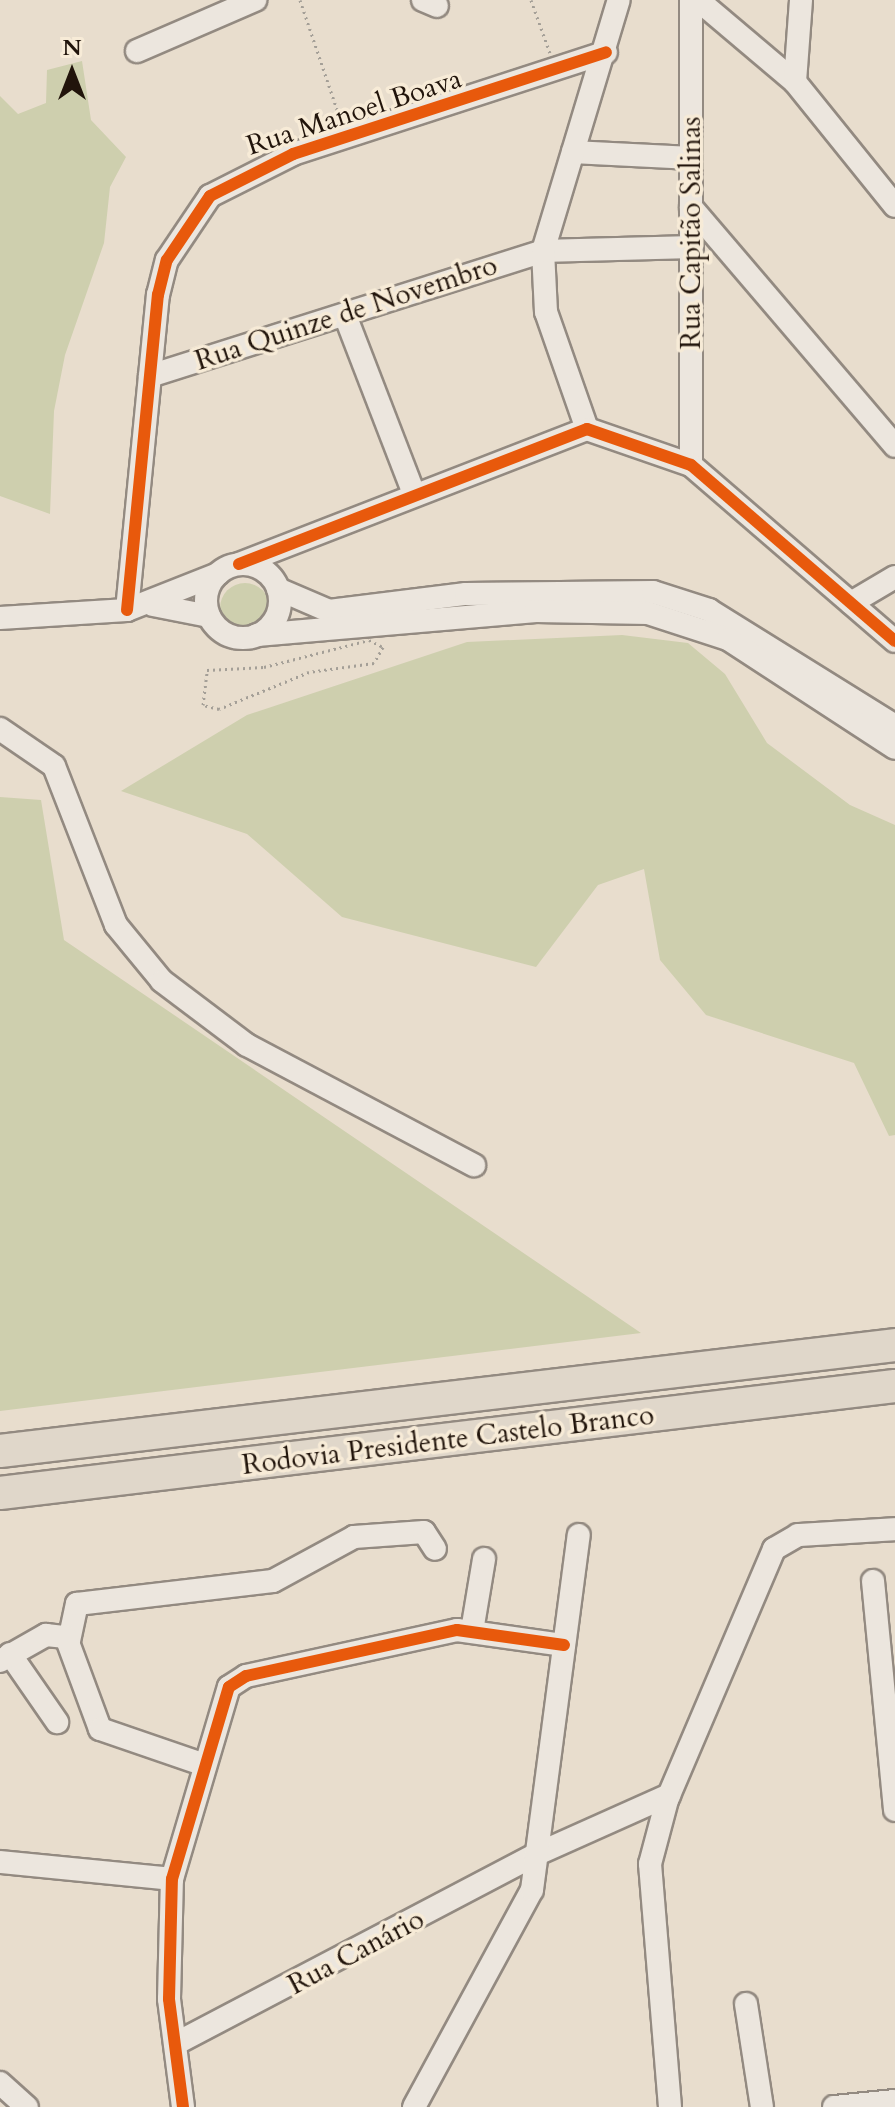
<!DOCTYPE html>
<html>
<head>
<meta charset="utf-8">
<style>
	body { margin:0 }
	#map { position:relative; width:895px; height:2107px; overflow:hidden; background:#e8ddcd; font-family:Cardo,serif }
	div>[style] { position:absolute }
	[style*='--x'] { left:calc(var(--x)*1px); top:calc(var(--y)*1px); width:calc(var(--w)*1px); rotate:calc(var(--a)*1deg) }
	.green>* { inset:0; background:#cecfae }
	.round { border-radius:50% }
	.path>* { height:3px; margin-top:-1.5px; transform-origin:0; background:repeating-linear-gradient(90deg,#a49f97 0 2px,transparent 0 6px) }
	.roads { filter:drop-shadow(2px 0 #938a81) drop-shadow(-2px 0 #938a81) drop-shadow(0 2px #938a81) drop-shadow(0 -2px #938a81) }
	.minor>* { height:22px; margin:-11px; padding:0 11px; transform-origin:11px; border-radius:11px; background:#ece6de }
	.minor>.ring { margin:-11px; padding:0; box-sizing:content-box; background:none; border:22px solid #ece6de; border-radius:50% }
	.highway>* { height:32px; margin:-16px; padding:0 16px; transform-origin:16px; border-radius:16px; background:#e0d7ca }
	.cycleway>* { height:12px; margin:-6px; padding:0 6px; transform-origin:6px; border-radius:6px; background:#e8590c }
	span { translate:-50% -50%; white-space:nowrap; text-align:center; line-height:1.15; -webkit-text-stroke:7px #f7ebd7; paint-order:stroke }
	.street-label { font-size:28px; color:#21140b }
	.north { position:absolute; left:32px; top:32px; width:80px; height:80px; -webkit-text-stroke:6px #f7ebd7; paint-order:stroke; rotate:0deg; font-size:22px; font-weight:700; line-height:32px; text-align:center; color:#21140b }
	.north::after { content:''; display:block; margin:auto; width:28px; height:36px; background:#21140b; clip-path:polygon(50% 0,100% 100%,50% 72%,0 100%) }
</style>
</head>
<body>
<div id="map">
	<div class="green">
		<div style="clip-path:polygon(82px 61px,91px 120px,126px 157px,110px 187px,104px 243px,65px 355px,54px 411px,50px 514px,0 496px,0 96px,18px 114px,46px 103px,47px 70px)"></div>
		<div class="round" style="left:220px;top:583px;width:50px;height:50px"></div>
		<div style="clip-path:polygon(622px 635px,688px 643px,725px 674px,767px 743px,850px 805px,895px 825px,895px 1135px,889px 1136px,854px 1063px,706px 1015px,660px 960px,644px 869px,598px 885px,536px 967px,342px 917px,247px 834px,121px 791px,247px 715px,467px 642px)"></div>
		<div style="clip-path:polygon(0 797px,41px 800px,64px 940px,641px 1333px,0 1411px)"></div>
	</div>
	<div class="path">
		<div style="--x:300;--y:0;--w:125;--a:71.3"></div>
		<div style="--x:531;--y:0;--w:56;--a:70.3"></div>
		<div style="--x:369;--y:640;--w:16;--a:27"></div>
		<div style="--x:383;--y:647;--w:18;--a:119"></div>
		<div style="--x:374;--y:663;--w:66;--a:172.1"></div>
		<div style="--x:309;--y:672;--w:97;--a:157.7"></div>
		<div style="--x:219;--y:709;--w:16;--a:-166"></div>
		<div style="--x:203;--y:705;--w:35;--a:-83"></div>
		<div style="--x:207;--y:670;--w:57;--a:-3"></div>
		<div style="--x:264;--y:667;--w:108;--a:-14.4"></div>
	</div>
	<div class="roads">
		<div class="minor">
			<div style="--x:423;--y:0;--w:15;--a:23"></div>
			<div style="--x:698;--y:0;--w:127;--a:40.2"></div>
			<div style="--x:795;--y:82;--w:159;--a:51.1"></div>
			<div style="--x:137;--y:51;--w:129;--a:-23.4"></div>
			<div style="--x:795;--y:82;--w:82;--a:-85.8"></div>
			<div style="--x:573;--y:152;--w:118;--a:2.9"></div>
			<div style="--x:691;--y:207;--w:314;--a:49.5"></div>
			<div style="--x:345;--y:315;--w:192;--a:68.9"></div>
			<div style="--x:150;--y:376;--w:412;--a:-17.6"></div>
			<div style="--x:543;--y:251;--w:149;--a:-1.5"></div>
			<div style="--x:587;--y:429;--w:124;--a:-109.3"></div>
			<div style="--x:546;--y:312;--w:61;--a:-92.8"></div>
			<div style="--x:543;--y:251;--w:262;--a:-73.2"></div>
			<div style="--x:691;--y:465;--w:465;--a:-90"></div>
			<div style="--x:239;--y:564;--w:373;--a:-21.2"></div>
			<div style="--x:587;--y:429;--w:110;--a:19.1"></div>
			<div style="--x:691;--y:465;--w:269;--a:40.8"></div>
			<div class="ring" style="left:206px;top:564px;width:52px;height:52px"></div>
			<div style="--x:278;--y:589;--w:56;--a:23.3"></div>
			<div style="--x:329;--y:611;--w:138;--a:-7.1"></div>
			<div style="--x:466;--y:594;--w:187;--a:-0.6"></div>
			<div style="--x:653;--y:592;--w:59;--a:17.8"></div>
			<div style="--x:709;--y:610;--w:219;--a:31.9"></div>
			<div style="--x:851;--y:603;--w:51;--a:-30.6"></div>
			<div style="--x:153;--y:605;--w:57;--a:11.1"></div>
			<div style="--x:127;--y:610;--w:317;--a:-84.4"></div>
			<div style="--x:158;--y:295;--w:36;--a:-76"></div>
			<div style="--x:167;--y:260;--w:77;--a:-56.1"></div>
			<div style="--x:210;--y:196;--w:93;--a:-26.8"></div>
			<div style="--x:293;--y:154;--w:329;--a:-18"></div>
			<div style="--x:0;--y:618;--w:127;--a:-3.6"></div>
			<div style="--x:127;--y:610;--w:98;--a:-21.6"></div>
			<div style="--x:257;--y:635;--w:280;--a:-4.9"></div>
			<div style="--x:536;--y:611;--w:112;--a:1"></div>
			<div style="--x:648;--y:613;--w:84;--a:18"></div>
			<div style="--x:728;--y:639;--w:199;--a:33.1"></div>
			<div style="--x:0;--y:729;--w:65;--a:34.4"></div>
			<div style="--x:54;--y:766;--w:171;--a:68.7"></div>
			<div style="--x:116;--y:925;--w:72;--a:50.6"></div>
			<div style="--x:162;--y:981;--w:106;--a:37"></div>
			<div style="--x:247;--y:1045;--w:257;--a:27.9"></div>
			<div style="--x:873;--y:1581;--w:230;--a:84.5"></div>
			<div style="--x:472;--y:1631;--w:73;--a:-80.5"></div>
			<div style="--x:69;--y:1641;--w:38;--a:-78"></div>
			<div style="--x:77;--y:1604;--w:197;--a:-6.7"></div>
			<div style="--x:273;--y:1581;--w:92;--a:-28.5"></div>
			<div style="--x:354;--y:1537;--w:70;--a:-4.1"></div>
			<div style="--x:424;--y:1532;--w:20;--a:57"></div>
			<div style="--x:10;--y:1654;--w:83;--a:55.3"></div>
			<div style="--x:0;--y:1661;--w:53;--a:-29.5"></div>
			<div style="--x:46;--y:1635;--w:20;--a:6"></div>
			<div style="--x:66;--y:1637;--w:98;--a:69.7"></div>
			<div style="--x:100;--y:1729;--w:108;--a:18.9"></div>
			<div style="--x:0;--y:1862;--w:173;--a:5.6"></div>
			<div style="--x:746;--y:2004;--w:104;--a:81.2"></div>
			<div style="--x:175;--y:2044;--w:407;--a:-27.7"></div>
			<div style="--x:535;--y:1855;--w:147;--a:-24.1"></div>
			<div style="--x:0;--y:2083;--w:36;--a:42"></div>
			<div style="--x:183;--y:2107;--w:109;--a:-97.4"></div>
			<div style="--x:169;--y:1999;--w:120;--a:-88.6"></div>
			<div style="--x:172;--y:1879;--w:200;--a:-73.5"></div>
			<div style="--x:229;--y:1687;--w:20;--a:-33"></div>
			<div style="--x:246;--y:1676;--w:216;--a:-12.3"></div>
			<div style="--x:457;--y:1630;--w:108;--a:8"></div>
			<div style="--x:414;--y:2107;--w:247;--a:-61.5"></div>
			<div style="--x:532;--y:1890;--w:358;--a:-82.5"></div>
			<div style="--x:670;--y:2107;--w:244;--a:-94.7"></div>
			<div style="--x:650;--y:1864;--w:66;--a:-75.1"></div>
			<div style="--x:667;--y:1800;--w:273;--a:-66.9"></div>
			<div style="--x:774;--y:1549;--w:28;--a:-30"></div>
			<div style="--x:798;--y:1535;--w:97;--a:-3.5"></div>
			<div style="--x:834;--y:2107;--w:61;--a:-5.6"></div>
		</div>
		<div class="highway">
			<div style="--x:0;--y:1451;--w:901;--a:-6.75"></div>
			<div style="--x:0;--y:1493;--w:901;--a:-6.82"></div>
		</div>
	</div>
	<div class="cycleway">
		<div style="--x:239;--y:564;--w:373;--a:-21.2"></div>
		<div style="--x:587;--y:429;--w:110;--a:19.1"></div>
		<div style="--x:691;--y:465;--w:269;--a:40.8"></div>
		<div style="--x:127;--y:610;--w:317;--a:-84.4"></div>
		<div style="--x:158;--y:295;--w:36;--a:-76"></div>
		<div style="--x:167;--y:260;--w:77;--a:-56.1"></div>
		<div style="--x:210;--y:196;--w:93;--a:-26.8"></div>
		<div style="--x:293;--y:154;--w:329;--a:-18"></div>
		<div style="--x:183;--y:2107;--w:109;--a:-97.4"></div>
		<div style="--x:169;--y:1999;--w:120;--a:-88.6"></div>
		<div style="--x:172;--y:1879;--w:200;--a:-73.5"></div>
		<div style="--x:229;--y:1687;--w:20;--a:-33"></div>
		<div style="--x:246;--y:1676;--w:216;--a:-12.3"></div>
		<div style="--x:457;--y:1630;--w:108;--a:8"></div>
	</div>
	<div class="street-label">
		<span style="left:354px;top:112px;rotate:-18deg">Rua Manoel Boava</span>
		<span style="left:691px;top:233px;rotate:-90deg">Rua Capitão Salinas</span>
		<span style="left:346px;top:313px;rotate:-18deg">Rua Quinze de Novembro</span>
		<span style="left:448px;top:1440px;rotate:-7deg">Rodovia Presidente Castelo Branco</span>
		<span style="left:356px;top:1952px;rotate:-28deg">Rua Canário</span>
	</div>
	<div class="north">N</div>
</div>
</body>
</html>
